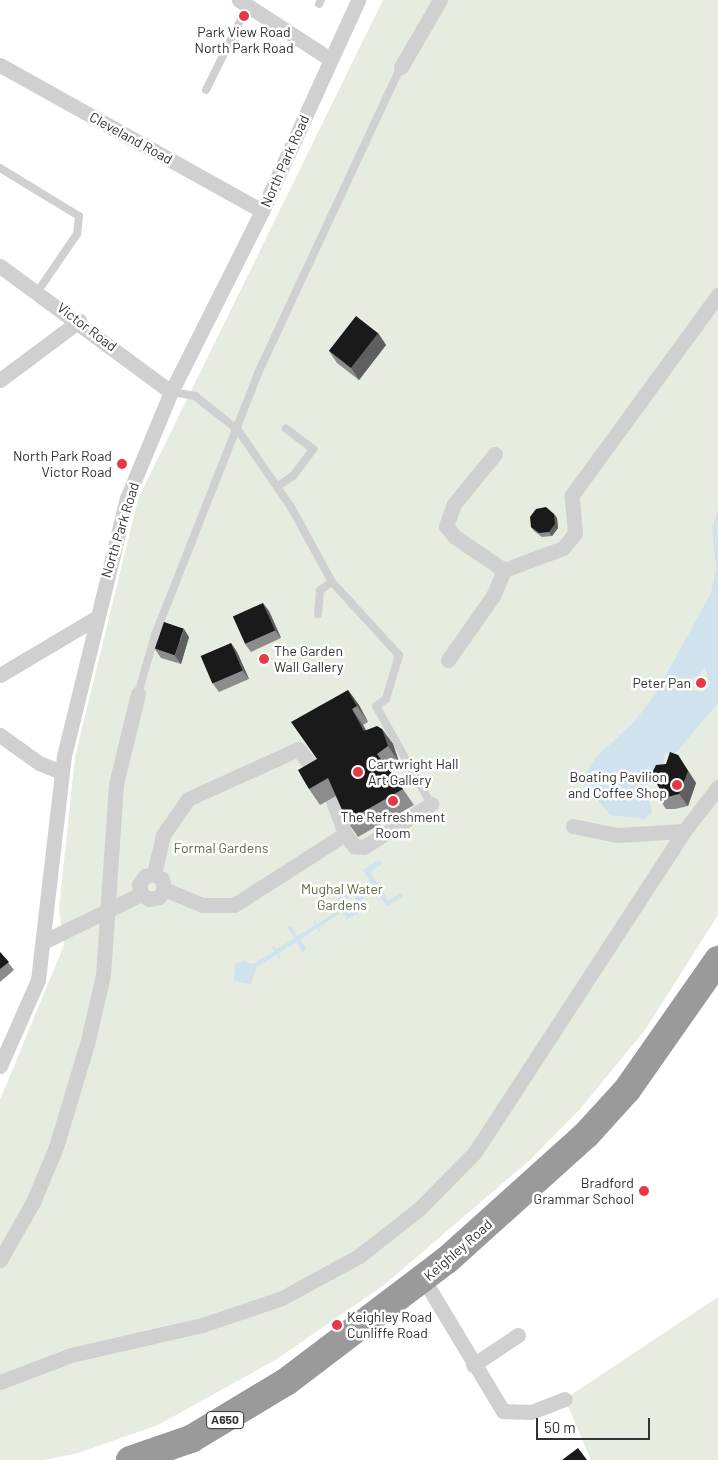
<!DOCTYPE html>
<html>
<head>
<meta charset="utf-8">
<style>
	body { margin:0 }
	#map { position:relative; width:718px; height:1460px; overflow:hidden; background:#fff; font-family:Barlow,sans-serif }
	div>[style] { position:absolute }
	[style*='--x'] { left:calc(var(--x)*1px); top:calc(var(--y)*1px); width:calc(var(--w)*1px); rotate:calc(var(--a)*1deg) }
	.green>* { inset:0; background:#e6ecdf }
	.water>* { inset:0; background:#cfe2ee }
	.lane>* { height:8px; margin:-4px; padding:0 4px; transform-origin:4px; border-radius:4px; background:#d0d0d0 }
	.street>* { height:15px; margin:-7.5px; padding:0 7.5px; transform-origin:7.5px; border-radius:7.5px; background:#d0d0d0 }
	.highway>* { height:28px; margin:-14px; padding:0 14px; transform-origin:14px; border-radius:14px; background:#9a9a9a }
	.wall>* { inset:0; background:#8c8c8c }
	.shaded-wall>* { inset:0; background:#5f5f5f }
	.building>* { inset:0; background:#1a1a1a; transform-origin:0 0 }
	.dots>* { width:14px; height:14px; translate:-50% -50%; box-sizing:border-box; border:2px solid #fff; border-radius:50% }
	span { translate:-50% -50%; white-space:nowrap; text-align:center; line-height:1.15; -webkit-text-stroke:5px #fff; paint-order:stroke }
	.shield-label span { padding:1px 4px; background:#fff; border:1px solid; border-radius:4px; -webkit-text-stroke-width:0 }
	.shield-label { font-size:12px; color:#333; font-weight:700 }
	.poi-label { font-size:14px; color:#333 }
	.right { translate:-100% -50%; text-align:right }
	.left { translate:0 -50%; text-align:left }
	.street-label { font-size:14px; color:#333 }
	.park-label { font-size:14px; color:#56703f }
	.scale { position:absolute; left:536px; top:1418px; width:114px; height:22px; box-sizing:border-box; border:2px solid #333; border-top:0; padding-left:6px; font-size:15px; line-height:18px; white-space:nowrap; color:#333; -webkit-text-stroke:4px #fff; paint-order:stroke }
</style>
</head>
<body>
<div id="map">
	<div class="green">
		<div style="clip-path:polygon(383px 0,718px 0,718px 915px,645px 1030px,580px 1109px,531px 1159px,384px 1285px,277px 1359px,158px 1425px,78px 1453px,44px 1460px,0 1460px,0 1100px,64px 945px,59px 908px,75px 757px,138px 499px)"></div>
		<div style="clip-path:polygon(718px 1297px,718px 1460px,591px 1460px,565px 1399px)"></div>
	</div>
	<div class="water">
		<div style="clip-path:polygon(evenodd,718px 509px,718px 703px,675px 754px,665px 753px,662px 769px,651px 776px,647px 789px,652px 813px,645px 819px,610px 815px,586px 787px,585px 775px,595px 758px,635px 721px,656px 693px,711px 593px,716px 569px,712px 528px,718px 509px,705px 667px,710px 683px,703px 692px,690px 690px,689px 680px,699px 676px,705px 667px)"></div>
		<div style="clip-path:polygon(evenodd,379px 860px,382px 864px,370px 872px,386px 897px,388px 901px,401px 893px,403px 896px,387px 907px,376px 890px,361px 900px,366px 908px,347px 920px,342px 912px,319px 927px,321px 935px,317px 928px,300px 940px,307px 949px,303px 952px,297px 942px,279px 953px,281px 961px,277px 954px,256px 968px,251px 984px,234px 981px,235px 964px,244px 961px,253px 964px,275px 951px,270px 945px,277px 949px,295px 938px,288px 928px,291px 926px,297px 936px,315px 925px,314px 917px,317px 924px,340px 909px,335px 901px,345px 895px,354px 890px,359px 897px,374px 887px,363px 870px,379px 860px,353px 895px,360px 906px,348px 914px,341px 903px,353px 895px)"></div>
	</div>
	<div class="lane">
		<div style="--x:319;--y:4;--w:4;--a:-63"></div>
		<div style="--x:206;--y:90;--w:95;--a:-63.7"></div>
		<div style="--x:0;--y:168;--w:92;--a:31.3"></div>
		<div style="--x:79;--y:216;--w:18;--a:96"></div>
		<div style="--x:77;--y:234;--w:69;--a:124.4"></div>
		<div style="--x:171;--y:392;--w:24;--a:9"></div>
		<div style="--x:195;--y:396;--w:55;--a:38.3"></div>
		<div style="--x:238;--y:430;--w:93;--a:55.5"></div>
		<div style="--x:291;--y:507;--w:85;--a:61.3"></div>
		<div style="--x:332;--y:582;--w:99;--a:47.5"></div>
		<div style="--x:399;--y:655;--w:46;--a:106.5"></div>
		<div style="--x:386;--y:699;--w:12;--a:145"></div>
		<div style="--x:376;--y:706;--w:112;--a:60.7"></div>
		<div style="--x:278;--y:486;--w:18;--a:-34"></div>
		<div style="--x:293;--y:476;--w:34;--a:-53"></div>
		<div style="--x:313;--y:449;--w:34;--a:-143"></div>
		<div style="--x:318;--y:614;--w:24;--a:-85"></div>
		<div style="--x:320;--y:590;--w:14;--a:-34"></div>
		<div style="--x:138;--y:694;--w:61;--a:-73.9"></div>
		<div style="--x:155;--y:635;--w:282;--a:-68.5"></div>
		<div style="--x:258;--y:373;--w:338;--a:-65"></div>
	</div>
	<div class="street">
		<div style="--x:239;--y:0;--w:108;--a:33"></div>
		<div style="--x:0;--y:65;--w:300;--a:29.1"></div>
		<div style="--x:401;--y:67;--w:78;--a:-59.8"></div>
		<div style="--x:0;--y:266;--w:212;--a:36.4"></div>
		<div style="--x:0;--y:380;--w:99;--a:-36.8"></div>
		<div style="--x:495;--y:454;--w:65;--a:129.4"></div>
		<div style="--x:454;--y:504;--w:23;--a:110"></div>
		<div style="--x:446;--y:526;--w:14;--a:51"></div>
		<div style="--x:455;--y:537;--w:59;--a:34"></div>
		<div style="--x:448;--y:660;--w:78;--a:-54.9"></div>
		<div style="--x:493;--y:596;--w:28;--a:-67"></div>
		<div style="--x:504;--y:570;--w:63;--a:-20.4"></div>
		<div style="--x:563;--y:548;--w:19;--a:-51"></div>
		<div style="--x:575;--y:533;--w:38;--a:-95"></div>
		<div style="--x:572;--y:495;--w:248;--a:-53.9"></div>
		<div style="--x:0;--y:675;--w:112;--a:-30.7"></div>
		<div style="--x:0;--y:735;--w:48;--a:35.7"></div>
		<div style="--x:39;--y:763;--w:24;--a:22"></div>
		<div style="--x:332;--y:798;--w:38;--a:70"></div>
		<div style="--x:345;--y:834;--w:15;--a:53"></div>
		<div style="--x:354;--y:846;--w:10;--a:6"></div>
		<div style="--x:364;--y:847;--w:80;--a:-32.7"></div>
		<div style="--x:573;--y:826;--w:45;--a:11.6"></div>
		<div style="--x:617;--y:835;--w:67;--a:-3.4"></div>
		<div style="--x:684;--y:831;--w:56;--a:-52.3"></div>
		<div style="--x:154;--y:874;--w:40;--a:-77"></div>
		<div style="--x:163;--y:835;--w:44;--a:-55.2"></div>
		<div style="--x:188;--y:799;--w:121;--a:-24.4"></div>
		<div style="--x:298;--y:749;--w:38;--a:51"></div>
		<div style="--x:164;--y:889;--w:41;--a:22.8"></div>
		<div style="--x:202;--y:905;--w:32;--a:0"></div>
		<div style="--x:234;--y:905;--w:132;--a:-32.6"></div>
		<div style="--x:45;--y:941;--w:107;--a:-26.1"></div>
		<div style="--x:141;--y:894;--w:10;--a:-101"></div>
		<div style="--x:139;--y:884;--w:10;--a:-53"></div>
		<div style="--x:145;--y:876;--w:9;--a:-13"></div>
		<div style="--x:154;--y:874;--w:9;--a:32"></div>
		<div style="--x:162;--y:879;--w:10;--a:79"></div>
		<div style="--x:164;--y:889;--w:9;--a:122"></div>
		<div style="--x:159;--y:897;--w:10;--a:169"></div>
		<div style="--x:149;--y:899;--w:9;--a:-148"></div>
		<div style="--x:0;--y:1066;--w:94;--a:-66.2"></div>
		<div style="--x:38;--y:980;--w:226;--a:-83.4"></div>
		<div style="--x:64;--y:756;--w:266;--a:-76.3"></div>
		<div style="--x:127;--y:498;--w:115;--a:-67.5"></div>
		<div style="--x:171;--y:392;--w:203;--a:-63.3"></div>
		<div style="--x:262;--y:211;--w:232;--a:-65.5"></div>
		<div style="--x:0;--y:1260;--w:67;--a:-60.4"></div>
		<div style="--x:33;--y:1202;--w:60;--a:-67.3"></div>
		<div style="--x:56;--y:1147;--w:112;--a:-73.3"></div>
		<div style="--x:88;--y:1040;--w:67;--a:-77"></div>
		<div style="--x:103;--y:975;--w:191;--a:-86.1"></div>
		<div style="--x:116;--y:784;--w:93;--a:-76.3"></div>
		<div style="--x:424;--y:1280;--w:153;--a:58.9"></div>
		<div style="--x:503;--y:1411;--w:28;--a:2"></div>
		<div style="--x:531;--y:1412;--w:36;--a:-21"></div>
		<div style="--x:473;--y:1365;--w:54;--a:-33.7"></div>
		<div style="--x:0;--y:1382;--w:76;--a:-20.8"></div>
		<div style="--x:71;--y:1355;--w:134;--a:-12.9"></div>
		<div style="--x:202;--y:1325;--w:84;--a:-18.6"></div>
		<div style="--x:282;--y:1298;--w:88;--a:-28.6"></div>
		<div style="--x:359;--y:1256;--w:76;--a:-38.1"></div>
		<div style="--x:419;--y:1209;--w:80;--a:-45.5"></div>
		<div style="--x:475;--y:1152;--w:383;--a:-56.9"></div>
	</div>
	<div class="highway">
		<div style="--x:130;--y:1460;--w:65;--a:-19"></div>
		<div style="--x:191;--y:1439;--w:111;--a:-31"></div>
		<div style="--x:286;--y:1382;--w:202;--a:-37.2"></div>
		<div style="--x:447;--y:1260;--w:187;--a:-42"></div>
		<div style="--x:586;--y:1135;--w:61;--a:-47.7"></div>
		<div style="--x:627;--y:1090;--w:159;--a:-55"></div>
	</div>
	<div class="wall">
		<div style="clip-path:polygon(378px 333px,386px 345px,359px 380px,337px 363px,329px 351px)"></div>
		<div style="clip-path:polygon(554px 514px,557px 518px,558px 528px,552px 536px,542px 537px,534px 531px,531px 527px)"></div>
		<div style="clip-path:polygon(269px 611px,281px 638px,251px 652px,245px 644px)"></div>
		<div style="clip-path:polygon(189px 637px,181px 664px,161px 658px,155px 649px)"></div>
		<div style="clip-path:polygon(231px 643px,237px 652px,249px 679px,219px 692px,213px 684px)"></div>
		<div style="clip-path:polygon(348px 690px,359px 705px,368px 722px,363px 725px,366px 730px,382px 729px,393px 744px,399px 762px,389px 769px,414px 805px,358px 837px,347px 821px,336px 796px,320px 805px,309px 789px,317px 760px)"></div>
		<div style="clip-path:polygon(678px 755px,696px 783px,688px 806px,675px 809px,666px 809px,658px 797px,666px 764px)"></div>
		<div style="clip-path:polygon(0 952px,14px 970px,0 982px)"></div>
	</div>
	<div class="shaded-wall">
		<div style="clip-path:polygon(378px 333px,386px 345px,359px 380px,351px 368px)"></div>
		<div style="clip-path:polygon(554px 514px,557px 518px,558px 528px,552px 536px,549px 532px)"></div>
		<div style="clip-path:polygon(263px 603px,269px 611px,281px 638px,275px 630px)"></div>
		<div style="clip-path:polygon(184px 629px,189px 637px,181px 664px,175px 656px)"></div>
		<div style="clip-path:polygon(231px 643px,237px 652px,249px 679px,243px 671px)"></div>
		<div style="clip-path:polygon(348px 690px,359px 705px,368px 722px,357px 706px)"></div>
		<div style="clip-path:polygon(352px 709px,363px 725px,375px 746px,364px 731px)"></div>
		<div style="clip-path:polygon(382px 729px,393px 744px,399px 762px,388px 746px)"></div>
		<div style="clip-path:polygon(678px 755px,696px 783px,688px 806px,679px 794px)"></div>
	</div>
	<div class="building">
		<div style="left:356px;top:316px;width:28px;height:44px;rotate:38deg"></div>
		<div style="clip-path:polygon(546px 507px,554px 514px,555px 524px,549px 532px,539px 533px,531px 527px,530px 517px,536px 509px)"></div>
		<div style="left:263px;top:603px;width:30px;height:33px;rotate:66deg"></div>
		<div style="left:164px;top:622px;width:21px;height:28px;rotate:19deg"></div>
		<div style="left:231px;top:643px;width:30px;height:33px;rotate:67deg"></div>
		<div style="clip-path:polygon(348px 690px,357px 706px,352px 709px,364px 731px,377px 726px,382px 729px,388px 746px,377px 754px,403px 789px,347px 821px,328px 778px,309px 789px,303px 779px,298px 770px,317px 759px,291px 722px)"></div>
		<div style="clip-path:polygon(670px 752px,678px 755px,688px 771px,679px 794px,667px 797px,658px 797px,660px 789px,651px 775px,656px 765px,666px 764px)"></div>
		<div style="clip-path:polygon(0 952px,9px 962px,0 969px)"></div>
		<div style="clip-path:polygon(578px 1448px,587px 1460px,562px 1460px)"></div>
	</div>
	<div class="dots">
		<div style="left:244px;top:16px;background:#e63946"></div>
		<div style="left:122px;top:464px;background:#e63946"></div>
		<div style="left:264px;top:659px;background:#e63946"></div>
		<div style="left:701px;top:683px;background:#e63946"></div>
		<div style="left:358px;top:772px;background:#e63946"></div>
		<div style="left:677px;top:785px;background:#e63946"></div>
		<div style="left:393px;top:801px;background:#e63946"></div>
		<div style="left:644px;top:1191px;background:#e63946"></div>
		<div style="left:337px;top:1325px;background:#e63946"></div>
	</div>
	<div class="shield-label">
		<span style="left:225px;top:1420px">A650</span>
	</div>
	<div class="poi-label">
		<span style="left:244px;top:40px">Park View Road<br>North Park Road</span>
		<span class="right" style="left:112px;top:464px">North Park Road<br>Victor Road</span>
		<span class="left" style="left:274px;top:659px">The Garden<br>Wall Gallery</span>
		<span class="right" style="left:691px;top:683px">Peter Pan</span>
		<span class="left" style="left:368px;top:772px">Cartwright Hall<br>Art Gallery</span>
		<span class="right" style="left:667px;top:785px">Boating Pavilion<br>and Coffee Shop</span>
		<span style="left:393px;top:825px">The Refreshment<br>Room</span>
		<span class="right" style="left:634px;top:1191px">Bradford<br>Grammar School</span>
		<span class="left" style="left:347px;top:1325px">Keighley Road<br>Cunliffe Road</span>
	</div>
	<div class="street-label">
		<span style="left:131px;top:138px;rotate:29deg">Cleveland Road</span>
		<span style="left:285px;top:161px;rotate:-66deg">North Park Road</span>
		<span style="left:87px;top:327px;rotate:37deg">Victor Road</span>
		<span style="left:120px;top:530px;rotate:-73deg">North Park Road</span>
		<span style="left:458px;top:1250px;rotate:-41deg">Keighley Road</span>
	</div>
	<div class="park-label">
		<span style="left:221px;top:848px">Formal Gardens</span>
		<span style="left:342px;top:897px">Mughal Water<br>Gardens</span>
	</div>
	<div class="scale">50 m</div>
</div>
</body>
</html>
